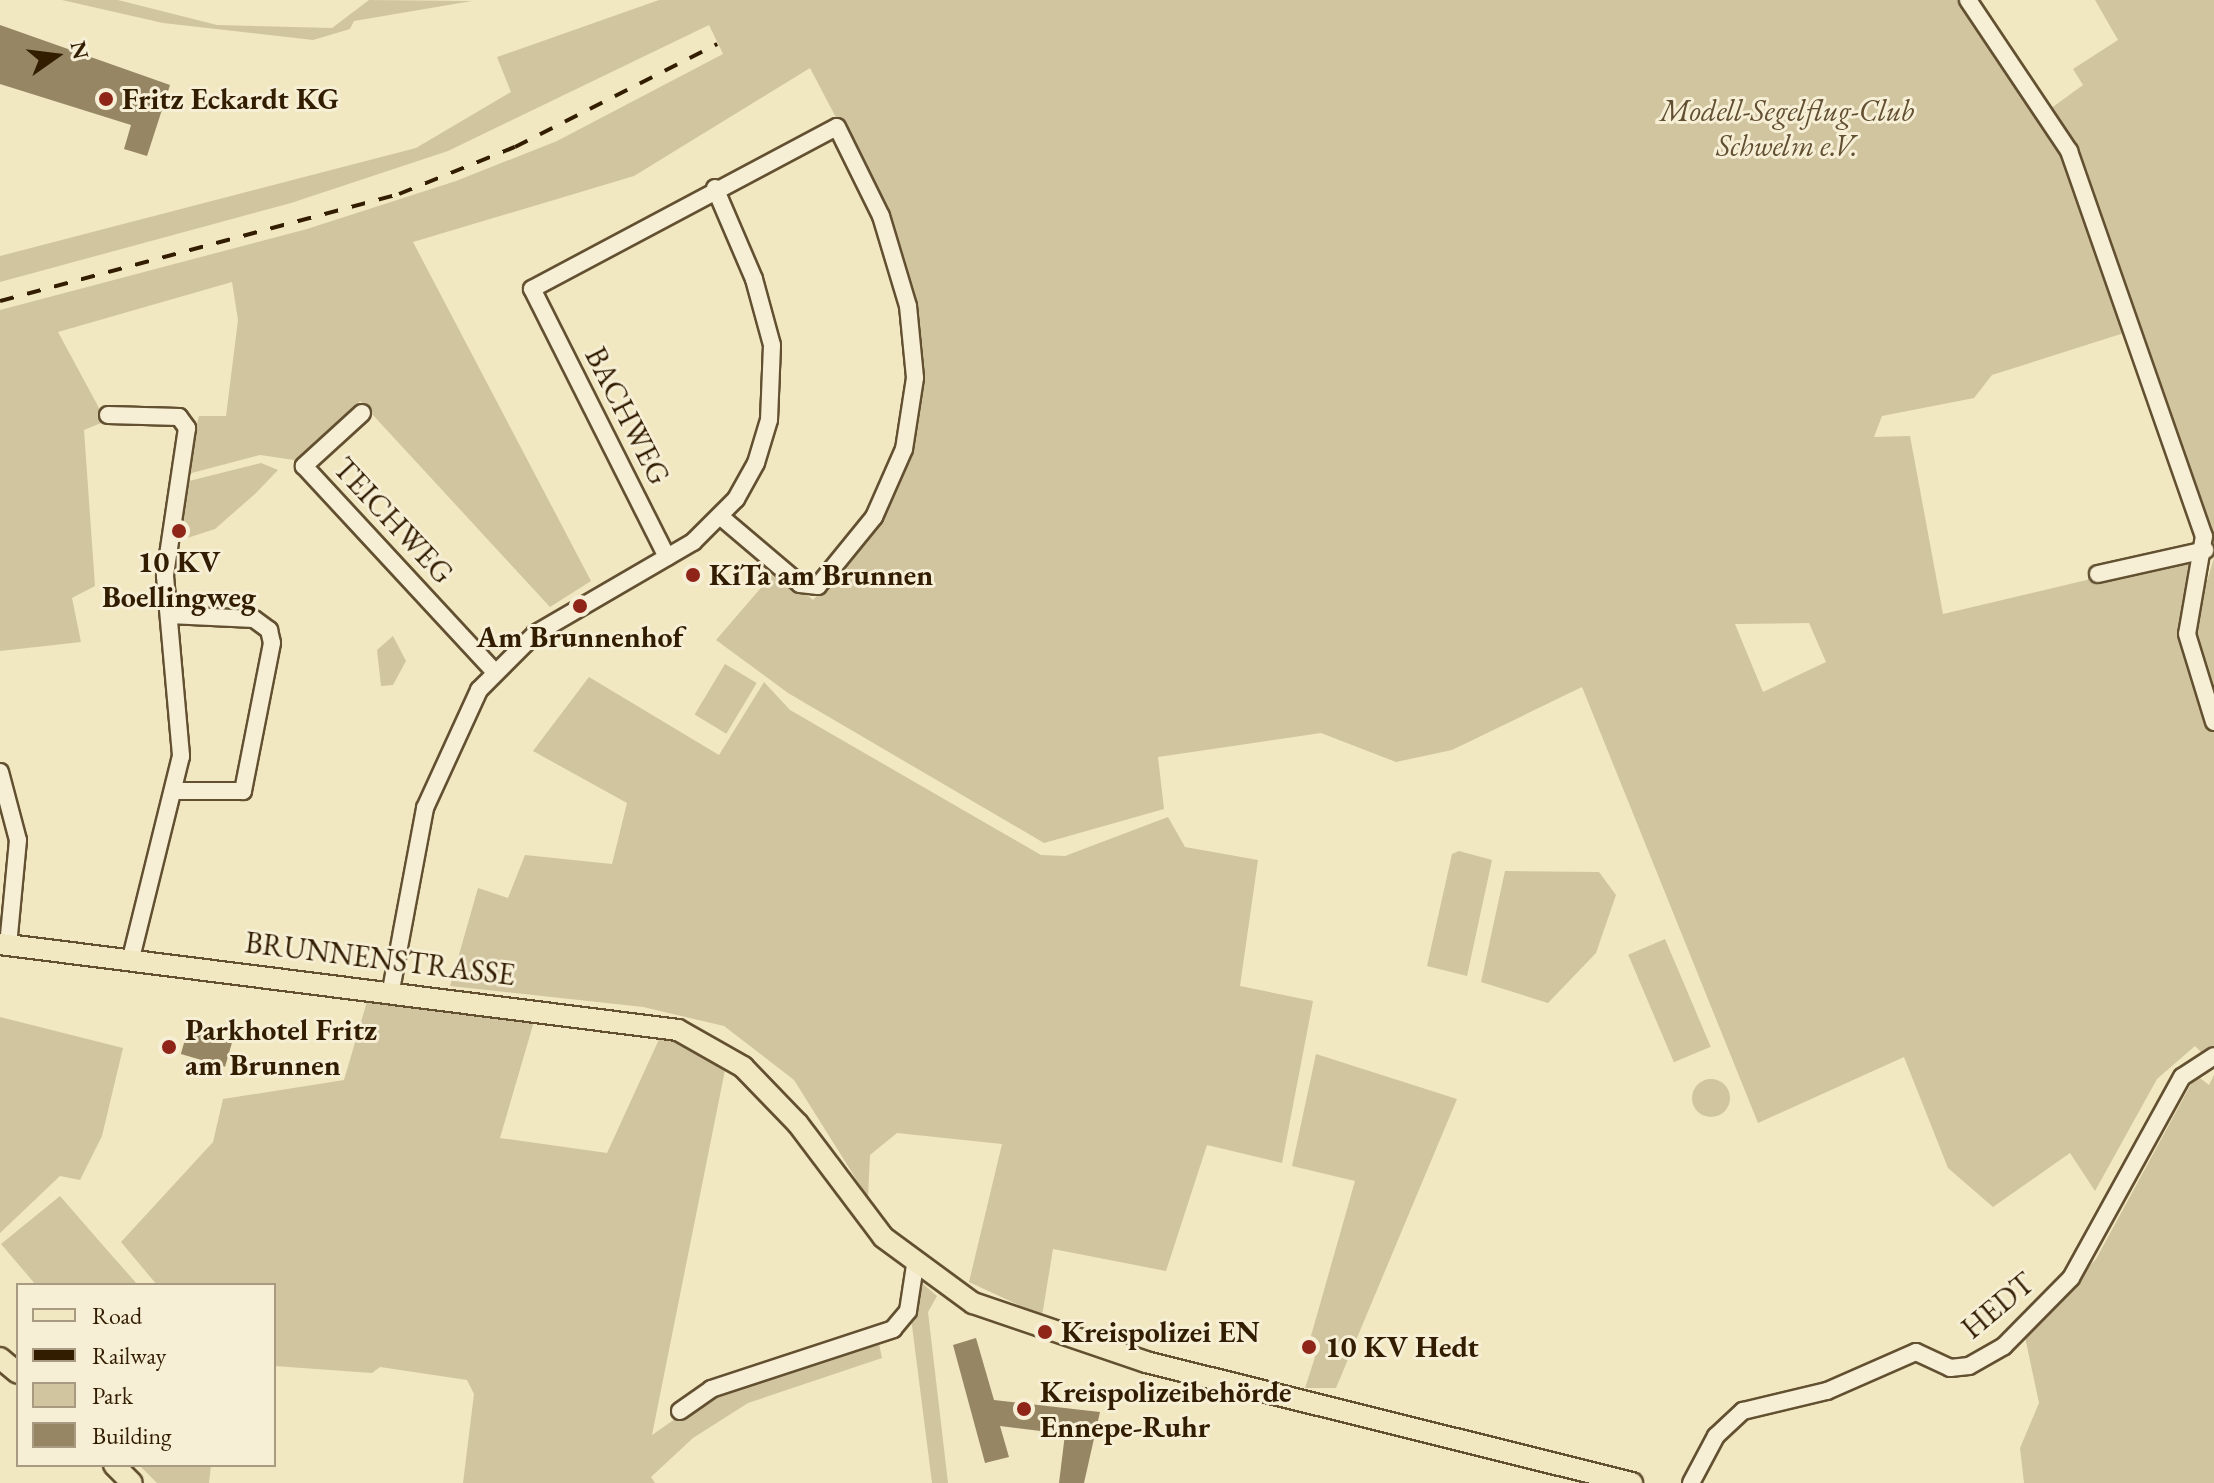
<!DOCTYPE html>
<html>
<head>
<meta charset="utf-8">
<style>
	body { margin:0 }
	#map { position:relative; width:2214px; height:1483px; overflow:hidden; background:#f1e7c0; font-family:"EB Garamond",serif }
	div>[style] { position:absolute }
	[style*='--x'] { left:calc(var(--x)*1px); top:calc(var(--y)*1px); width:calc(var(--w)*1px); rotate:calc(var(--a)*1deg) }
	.green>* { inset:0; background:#d1c5a0; transform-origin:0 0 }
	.round { border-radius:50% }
	.building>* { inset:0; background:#968664; transform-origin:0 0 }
	.roads { filter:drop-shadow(2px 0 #625031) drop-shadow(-2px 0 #625031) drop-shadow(0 2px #625031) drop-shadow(0 -2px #625031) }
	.minor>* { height:16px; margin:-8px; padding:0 8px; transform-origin:8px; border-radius:8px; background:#f6efd6 }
	.major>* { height:20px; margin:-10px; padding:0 10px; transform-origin:10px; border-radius:10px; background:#f1e7c0 }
	.rail>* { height:4px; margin-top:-2px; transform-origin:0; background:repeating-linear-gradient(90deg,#331d01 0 14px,transparent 0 28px) }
	.dots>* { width:22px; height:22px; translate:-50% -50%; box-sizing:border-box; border:4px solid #f6efd6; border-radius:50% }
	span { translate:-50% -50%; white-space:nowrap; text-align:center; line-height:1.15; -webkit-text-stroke:6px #f6efd6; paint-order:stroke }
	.poi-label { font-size:30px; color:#331d01; font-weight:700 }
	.left { translate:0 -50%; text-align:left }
	.park-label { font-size:30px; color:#624f31; font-style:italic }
	.street-label { font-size:30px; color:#331d01 }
	.legend { position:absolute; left:16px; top:1283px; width:260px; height:184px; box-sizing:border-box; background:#f6efd6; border:2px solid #a89b81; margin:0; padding:10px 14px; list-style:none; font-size:24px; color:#331d01 }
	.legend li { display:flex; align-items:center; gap:16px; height:40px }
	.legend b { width:40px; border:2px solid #a89b81 }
	.north { position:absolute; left:16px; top:16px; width:80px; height:80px; -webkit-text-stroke:6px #f6efd6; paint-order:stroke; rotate:76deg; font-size:22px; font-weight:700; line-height:32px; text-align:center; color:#331d01 }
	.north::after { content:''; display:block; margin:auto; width:28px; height:36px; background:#331d01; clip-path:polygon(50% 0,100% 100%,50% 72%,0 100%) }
</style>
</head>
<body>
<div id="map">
	<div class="green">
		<div style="clip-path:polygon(62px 0,118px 0,217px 25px,332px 28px,369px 0,472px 1px,354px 21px,350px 29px,313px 40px,163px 23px)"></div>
		<div style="clip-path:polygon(evenodd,659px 0,1958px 0,2041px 124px,2047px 123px,2076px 185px,2124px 333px,1992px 375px,1974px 398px,1882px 416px,1874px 437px,1910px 436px,1943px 614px,2196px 554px,2181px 610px,2197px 614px,2214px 558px,2214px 1065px,2195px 1046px,2157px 1079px,2095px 1191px,2070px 1153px,1993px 1207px,1948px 1168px,1904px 1057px,1758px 1123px,1582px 687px,1452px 750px,1396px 762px,1321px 733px,1158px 757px,1164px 809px,1044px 843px,788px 693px,716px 640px,777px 569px,813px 600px,861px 548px,897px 487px,921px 378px,915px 305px,886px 213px,810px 68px,634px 176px,413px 242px,591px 581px,550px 607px,360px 401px,301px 461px,260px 455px,184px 475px,199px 416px,226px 416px,238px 320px,232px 282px,58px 332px,106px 421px,84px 430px,95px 586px,72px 598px,81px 642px,0 651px,0 310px,307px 229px,456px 181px,557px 141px,723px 54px,709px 25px,448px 151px,291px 203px,0 282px,0 256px,416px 148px,511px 92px,497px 57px,659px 0,1809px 623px,1826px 662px,1763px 692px,1735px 624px,1809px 623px)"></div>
		<div style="clip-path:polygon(2095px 0,2214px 0,2214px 548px,2091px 184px,2050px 109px,2083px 85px,2073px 69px,2118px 40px)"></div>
		<div style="clip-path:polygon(261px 463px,278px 470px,256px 493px,215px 529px,175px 542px,181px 483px)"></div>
		<div style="clip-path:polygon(393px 636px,406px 661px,393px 685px,381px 686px,377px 650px)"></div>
		<div style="left:725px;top:664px;width:37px;height:59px;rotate:31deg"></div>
		<div style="clip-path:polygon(589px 677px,719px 755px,764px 682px,790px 710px,1041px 855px,1065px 856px,1168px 817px,1185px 847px,1258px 860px,1240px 986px,1313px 1001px,1282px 1163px,1207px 1145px,1166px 1271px,1053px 1249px,1042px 1316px,969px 1282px,1002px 1144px,897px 1133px,870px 1155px,868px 1198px,794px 1080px,724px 1026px,643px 1007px,450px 986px,478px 888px,508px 898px,525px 855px,612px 864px,627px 803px,533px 751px)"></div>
		<div style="clip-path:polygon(1459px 851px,1492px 860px,1467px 976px,1427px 966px,1452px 854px)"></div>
		<div style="clip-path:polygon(1505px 871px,1599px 872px,1616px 895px,1596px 953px,1548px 1003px,1481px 982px)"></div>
		<div style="left:1665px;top:939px;width:117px;height:40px;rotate:67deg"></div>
		<div style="clip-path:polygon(368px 998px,535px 1018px,500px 1138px,607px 1153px,661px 1035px,726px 1065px,652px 1435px,711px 1394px,877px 1334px,882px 1358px,748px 1403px,693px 1438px,651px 1477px,655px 1483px,463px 1483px,474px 1394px,467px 1380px,380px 1367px,372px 1373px,274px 1366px,274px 1285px,157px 1285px,121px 1242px,213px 1142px,223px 1099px,344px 1080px)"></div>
		<div style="clip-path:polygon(0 1017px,123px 1048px,102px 1136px,80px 1180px,60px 1176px,0 1233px)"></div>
		<div style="clip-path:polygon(1316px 1054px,1457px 1099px,1336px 1388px,1305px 1388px,1315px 1357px,1307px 1350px,1355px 1181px,1292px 1166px)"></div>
		<div style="clip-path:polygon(2196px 1075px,2209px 1085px,2214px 1075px,2214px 1483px,2024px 1483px,2020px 1448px,2039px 1403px,2025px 1337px,2096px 1259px)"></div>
		<div class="round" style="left:1692px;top:1079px;width:38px;height:38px"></div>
		<div style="clip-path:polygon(60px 1196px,107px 1250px,138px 1285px,36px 1285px,1px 1244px)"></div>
		<div style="clip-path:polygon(915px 1277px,937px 1296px,928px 1312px,948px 1483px,932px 1483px,910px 1310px)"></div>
		<div style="clip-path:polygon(211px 1465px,209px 1483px,157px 1483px,140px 1466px)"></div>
	</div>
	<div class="building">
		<div style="clip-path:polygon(0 25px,170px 85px,147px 156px,124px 149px,131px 125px,0 84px)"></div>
		<div style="left:188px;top:1029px;width:46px;height:26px;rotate:16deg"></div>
		<div style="clip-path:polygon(976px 1338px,994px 1400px,1100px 1412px,1084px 1483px,1059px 1483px,1065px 1434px,1000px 1426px,1009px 1457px,985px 1463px,953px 1345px)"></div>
	</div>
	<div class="roads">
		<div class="minor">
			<div style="--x:1968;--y:0;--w:182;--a:56.2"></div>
			<div style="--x:2069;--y:151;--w:408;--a:70.7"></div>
			<div style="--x:2204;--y:536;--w:99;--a:99.8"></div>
			<div style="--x:2187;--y:634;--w:92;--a:72.9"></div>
			<div style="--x:362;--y:413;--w:79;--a:137.6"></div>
			<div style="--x:304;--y:466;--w:281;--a:47.2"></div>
			<div style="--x:108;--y:415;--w:71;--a:1.6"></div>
			<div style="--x:179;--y:417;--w:14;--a:54"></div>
			<div style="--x:187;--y:428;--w:150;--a:98.5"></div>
			<div style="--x:165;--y:576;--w:181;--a:84.9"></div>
			<div style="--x:181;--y:756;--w:212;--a:103.9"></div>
			<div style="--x:667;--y:557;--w:300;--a:-116.7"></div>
			<div style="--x:532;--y:289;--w:345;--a:-28"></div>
			<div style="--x:837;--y:127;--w:99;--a:63.7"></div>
			<div style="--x:881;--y:216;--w:94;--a:73.3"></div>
			<div style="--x:908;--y:306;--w:72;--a:84.4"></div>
			<div style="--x:915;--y:378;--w:72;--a:98.8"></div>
			<div style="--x:904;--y:449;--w:74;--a:113.8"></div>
			<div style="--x:874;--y:517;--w:89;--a:129.1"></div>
			<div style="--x:818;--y:586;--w:18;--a:-174"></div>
			<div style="--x:800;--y:584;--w:104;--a:-139.7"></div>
			<div style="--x:2098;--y:574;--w:110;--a:-12.6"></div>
			<div style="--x:169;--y:615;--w:85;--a:2.7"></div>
			<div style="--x:254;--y:619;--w:19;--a:36"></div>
			<div style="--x:269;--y:630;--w:13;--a:77"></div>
			<div style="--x:272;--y:643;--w:151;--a:101.1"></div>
			<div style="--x:243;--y:791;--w:69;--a:180"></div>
			<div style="--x:0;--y:772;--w:70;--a:75.2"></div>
			<div style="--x:18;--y:840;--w:105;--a:95.4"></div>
			<div style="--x:391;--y:990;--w:185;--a:-79.4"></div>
			<div style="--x:425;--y:808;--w:130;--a:-65.4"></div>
			<div style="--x:479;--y:690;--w:79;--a:-45"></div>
			<div style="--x:535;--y:634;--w:183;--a:-30.2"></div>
			<div style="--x:693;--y:542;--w:61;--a:-45"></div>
			<div style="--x:736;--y:499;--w:41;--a:-60.9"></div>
			<div style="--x:756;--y:463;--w:45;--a:-73.2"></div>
			<div style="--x:769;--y:420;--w:75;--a:-87.7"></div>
			<div style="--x:772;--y:345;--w:68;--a:-105.3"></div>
			<div style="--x:754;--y:279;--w:99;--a:-113.2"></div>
			<div style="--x:680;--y:1411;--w:38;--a:-35"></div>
			<div style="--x:711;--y:1389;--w:192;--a:-18.2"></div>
			<div style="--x:893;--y:1329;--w:23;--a:-50"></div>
			<div style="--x:908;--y:1311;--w:47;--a:-81.3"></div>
			<div style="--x:1691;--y:1483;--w:53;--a:-62"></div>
			<div style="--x:1716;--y:1436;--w:37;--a:-43"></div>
			<div style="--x:1743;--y:1411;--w:86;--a:-13.4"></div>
			<div style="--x:1827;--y:1391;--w:97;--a:-23.7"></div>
			<div style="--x:1916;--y:1352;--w:38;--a:25"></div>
			<div style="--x:1950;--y:1368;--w:19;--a:-6"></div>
			<div style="--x:1969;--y:1366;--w:40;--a:-29.7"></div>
			<div style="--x:2004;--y:1346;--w:95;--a:-45.4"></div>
			<div style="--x:2071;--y:1278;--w:230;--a:-61.1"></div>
			<div style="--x:2182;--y:1077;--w:38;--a:-33"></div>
		</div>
		<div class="major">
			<div style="--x:0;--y:944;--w:683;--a:7.23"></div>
			<div style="--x:678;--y:1030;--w:75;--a:29.6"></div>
			<div style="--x:743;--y:1067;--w:79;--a:46"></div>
			<div style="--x:798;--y:1124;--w:141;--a:53"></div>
			<div style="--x:883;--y:1237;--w:112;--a:36.3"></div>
			<div style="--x:973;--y:1303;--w:183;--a:18.8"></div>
			<div style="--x:1146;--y:1362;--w:501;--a:13.98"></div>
			<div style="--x:0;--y:1358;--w:23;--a:40"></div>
			<div style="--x:114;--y:1465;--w:25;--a:45"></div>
		</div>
	</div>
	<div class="rail">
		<div style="--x:0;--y:301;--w:413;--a:-15"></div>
		<div style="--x:399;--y:194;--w:125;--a:-22.1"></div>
		<div style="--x:515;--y:147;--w:227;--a:-27"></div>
	</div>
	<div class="dots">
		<div style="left:106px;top:99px;background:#8f2418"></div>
		<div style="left:179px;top:531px;background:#8f2418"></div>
		<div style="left:693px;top:575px;background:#8f2418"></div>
		<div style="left:580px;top:606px;background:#8f2418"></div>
		<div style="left:169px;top:1047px;background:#8f2418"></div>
		<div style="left:1045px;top:1332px;background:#8f2418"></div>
		<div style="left:1309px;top:1347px;background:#8f2418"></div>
		<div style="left:1024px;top:1409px;background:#8f2418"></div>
	</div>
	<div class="poi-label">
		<span class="left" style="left:122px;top:99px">Fritz Eckardt KG</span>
		<span style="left:179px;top:579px">10 KV<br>Boellingweg</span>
		<span class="left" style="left:709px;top:575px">KiTa am Brunnen</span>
		<span style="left:580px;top:637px">Am Brunnenhof</span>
		<span class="left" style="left:185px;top:1047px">Parkhotel Fritz<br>am Brunnen</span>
		<span class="left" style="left:1061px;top:1332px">Kreispolizei EN</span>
		<span class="left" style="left:1325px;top:1347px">10 KV Hedt</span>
		<span class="left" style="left:1040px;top:1409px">Kreispolizeibehörde<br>Ennepe-Ruhr</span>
	</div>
	<div class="park-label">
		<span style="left:1787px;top:128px">Modell-Segelflug-Club<br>Schwelm e.V.</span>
	</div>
	<div class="street-label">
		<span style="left:627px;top:416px;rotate:63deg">BACHWEG</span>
		<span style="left:393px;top:521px;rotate:47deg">TEICHWEG</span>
		<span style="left:380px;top:959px;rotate:7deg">BRUNNENSTRASSE</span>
		<span style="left:1998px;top:1306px;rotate:-40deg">HEDT</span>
	</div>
	<ul class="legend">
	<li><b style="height:10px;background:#f1e7c0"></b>Road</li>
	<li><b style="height:10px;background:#331d01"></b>Railway</li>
	<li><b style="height:22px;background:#d1c5a0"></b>Park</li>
	<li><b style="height:22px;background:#968664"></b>Building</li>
	</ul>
	<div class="north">N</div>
</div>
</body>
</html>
